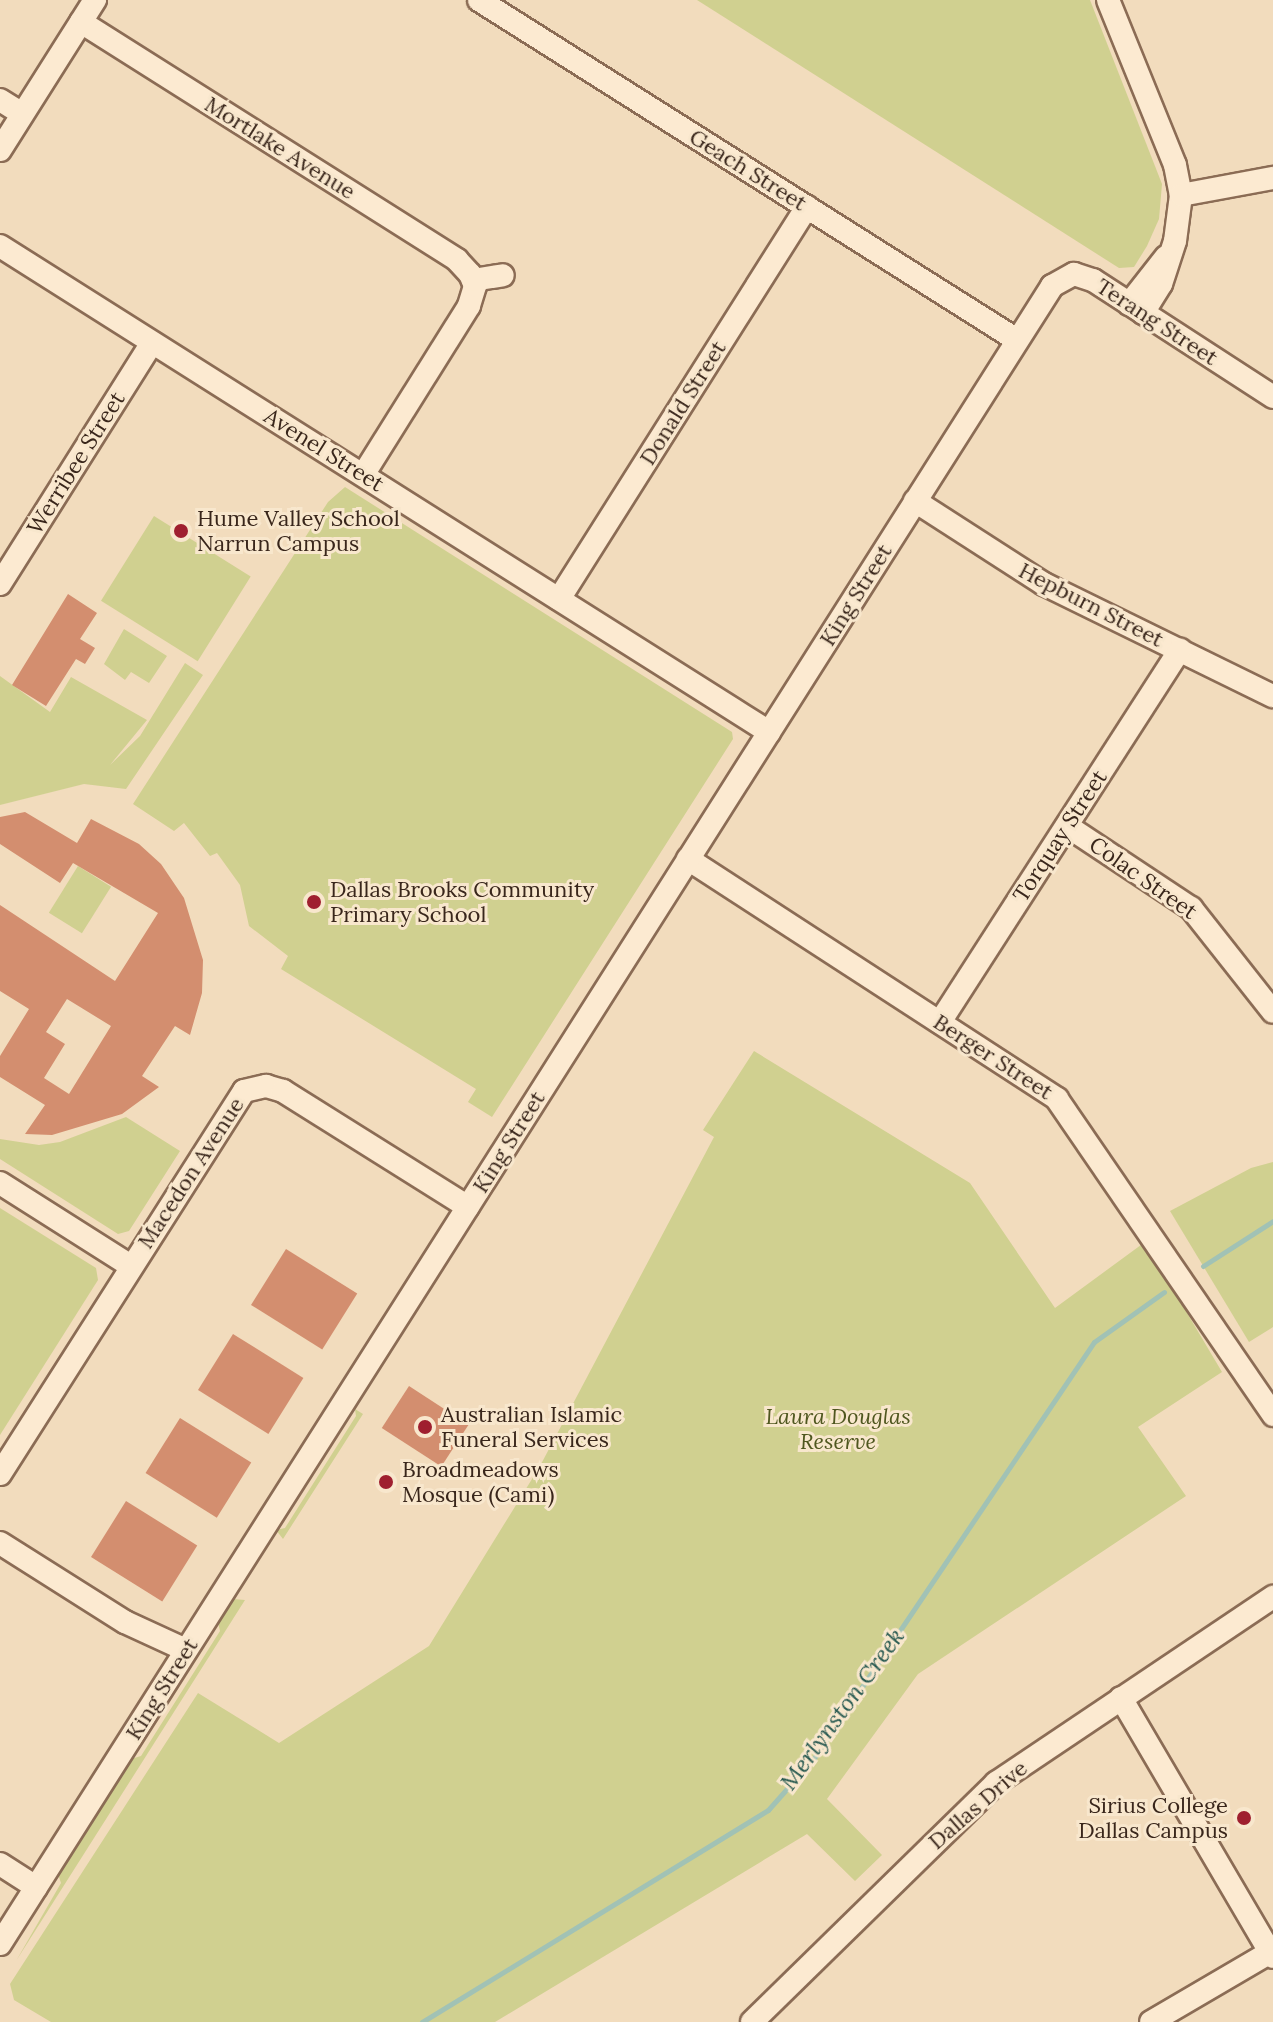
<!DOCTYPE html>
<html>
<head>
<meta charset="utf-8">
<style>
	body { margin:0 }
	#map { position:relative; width:1273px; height:2022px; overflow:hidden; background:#f2dcbd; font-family:Lora,serif }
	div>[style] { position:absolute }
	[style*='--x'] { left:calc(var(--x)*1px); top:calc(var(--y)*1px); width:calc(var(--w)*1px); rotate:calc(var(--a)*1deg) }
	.green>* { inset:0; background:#d0d090; transform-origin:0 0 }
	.stream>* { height:5px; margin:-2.5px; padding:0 2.5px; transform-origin:2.5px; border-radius:2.5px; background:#a1c2b5 }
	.building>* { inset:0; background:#d38e6f; transform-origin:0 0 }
	.roads { filter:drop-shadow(2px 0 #8b6c55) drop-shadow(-2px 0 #8b6c55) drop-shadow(0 2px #8b6c55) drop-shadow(0 -2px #8b6c55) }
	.minor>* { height:22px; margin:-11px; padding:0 11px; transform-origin:11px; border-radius:11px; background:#fcead1 }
	.dots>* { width:22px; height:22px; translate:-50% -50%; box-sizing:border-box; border:4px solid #f8e7cd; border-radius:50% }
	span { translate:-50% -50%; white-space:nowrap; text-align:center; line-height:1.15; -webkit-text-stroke:6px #f8e7cd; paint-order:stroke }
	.street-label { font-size:22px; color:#39261b }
	.poi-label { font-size:22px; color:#39261b }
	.left { translate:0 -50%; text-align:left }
	.right { translate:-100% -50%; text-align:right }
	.park-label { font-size:22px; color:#4f571f; font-style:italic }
	.water-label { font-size:24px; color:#295a51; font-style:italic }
</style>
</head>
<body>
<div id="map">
	<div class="green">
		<div style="clip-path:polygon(697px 0,1090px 0,1162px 184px,1159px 219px,1147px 246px,1134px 267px,1119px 268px)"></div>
		<div style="clip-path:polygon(345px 487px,732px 732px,733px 739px,492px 1117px,468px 1102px,476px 1089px,281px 969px,288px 956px,249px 926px,240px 885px,217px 853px,210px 856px,184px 823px,174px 831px,133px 804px,328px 502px)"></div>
		<div style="left:154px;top:516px;width:114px;height:100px;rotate:32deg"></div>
		<div style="clip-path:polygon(124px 629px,167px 656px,149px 683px,131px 672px,125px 680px,104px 664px)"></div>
		<div style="clip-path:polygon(185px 663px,203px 675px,126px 789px,84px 784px,0 805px,0 676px,50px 712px,71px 677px,147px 720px,110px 765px,140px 736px)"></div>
		<div style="left:78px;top:866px;width:39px;height:55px;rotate:32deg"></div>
		<div style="clip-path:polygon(754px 1051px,970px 1183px,1055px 1308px,1145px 1242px,1222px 1372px,1138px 1427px,1186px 1496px,918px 1674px,827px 1799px,882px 1855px,855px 1881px,807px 1834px,495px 2022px,51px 2022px,14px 2000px,10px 1984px,198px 1693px,279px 1743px,429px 1646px,540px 1466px,714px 1137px,703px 1130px)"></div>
		<div style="clip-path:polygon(126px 1117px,180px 1151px,129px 1231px,118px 1234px,0 1159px,0 1139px,39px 1145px,60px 1142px)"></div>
		<div style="clip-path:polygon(1273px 1162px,1273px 1327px,1249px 1342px,1170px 1211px,1251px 1168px)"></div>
		<div style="clip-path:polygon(0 1208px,96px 1268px,98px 1280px,0 1435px)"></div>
		<div style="clip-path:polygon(355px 1409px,363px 1414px,283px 1539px,276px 1530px,285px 1528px,356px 1416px)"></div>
		<div style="clip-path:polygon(233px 1599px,245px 1600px,16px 1961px,61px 1883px,58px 1874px,131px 1759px,141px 1756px,220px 1631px,218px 1622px)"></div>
	</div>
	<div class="stream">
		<div style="--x:1203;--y:1266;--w:83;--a:-32.7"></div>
		<div style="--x:422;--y:2022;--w:406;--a:-31.5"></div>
		<div style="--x:768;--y:1810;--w:69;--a:-48.5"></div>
		<div style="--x:814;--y:1758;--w:501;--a:-56.06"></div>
		<div style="--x:1094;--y:1342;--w:86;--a:-35.5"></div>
	</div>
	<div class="building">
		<div style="clip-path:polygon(68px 594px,97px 613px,80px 639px,95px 648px,85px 664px,76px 659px,46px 706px,12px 685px)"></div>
		<div style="clip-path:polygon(evenodd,25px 812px,77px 843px,91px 819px,139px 844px,161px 864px,184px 898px,203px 960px,202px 993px,190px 1035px,175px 1026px,142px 1076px,159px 1087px,122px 1114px,52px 1135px,25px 1134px,45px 1105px,0 1077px,0 1056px,29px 1009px,0 991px,0 905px,115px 981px,158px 913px,73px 863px,60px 883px,0 844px,0 817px,25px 812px,67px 999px,111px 1026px,69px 1094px,44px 1078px,65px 1044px,46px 1032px,67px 999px)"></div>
		<div style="left:286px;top:1249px;width:84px;height:66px;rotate:32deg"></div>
		<div style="left:233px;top:1334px;width:83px;height:66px;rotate:32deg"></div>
		<div style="left:409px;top:1386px;width:71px;height:50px;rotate:33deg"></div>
		<div style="left:180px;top:1418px;width:84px;height:65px;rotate:32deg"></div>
		<div style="left:126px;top:1501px;width:84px;height:66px;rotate:32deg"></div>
	</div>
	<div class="roads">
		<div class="minor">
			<div style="--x:479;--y:0;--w:636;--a:32.29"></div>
			<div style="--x:1108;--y:0;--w:178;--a:67.9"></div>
			<div style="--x:1175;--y:165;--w:31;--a:79"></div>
			<div style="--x:1181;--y:195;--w:46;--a:97.4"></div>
			<div style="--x:1175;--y:241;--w:45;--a:108"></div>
			<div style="--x:1161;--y:284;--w:34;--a:122"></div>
			<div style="--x:81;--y:22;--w:445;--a:32.3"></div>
			<div style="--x:457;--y:260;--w:19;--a:47"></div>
			<div style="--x:470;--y:274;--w:13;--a:67"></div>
			<div style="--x:475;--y:286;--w:21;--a:107"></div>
			<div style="--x:469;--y:306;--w:199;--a:122.1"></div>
			<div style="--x:0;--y:100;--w:26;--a:32"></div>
			<div style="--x:0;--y:150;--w:178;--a:-57.7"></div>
			<div style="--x:1181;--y:195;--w:94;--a:-10.5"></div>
			<div style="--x:0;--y:246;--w:910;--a:32.29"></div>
			<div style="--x:473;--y:280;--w:30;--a:-9"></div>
			<div style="--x:1129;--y:304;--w:60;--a:-51.8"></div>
			<div style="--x:915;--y:501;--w:153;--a:32.8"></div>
			<div style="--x:1044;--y:584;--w:255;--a:26.1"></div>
			<div style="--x:0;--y:584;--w:285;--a:-57.8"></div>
			<div style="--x:559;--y:599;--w:464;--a:-57.7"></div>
			<div style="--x:1067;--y:826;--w:149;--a:33.5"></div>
			<div style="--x:1191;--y:908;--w:132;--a:51.7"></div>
			<div style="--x:688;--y:859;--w:440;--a:33"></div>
			<div style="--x:1057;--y:1099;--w:383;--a:55.6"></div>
			<div style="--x:940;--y:1022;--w:443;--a:-57.2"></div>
			<div style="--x:0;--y:1183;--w:155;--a:32.4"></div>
			<div style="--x:0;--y:1474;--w:454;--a:-57.5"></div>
			<div style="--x:244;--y:1091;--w:23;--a:-13"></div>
			<div style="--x:266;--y:1086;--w:18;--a:16"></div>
			<div style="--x:283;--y:1091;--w:218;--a:32.1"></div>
			<div style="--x:0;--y:1543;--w:148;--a:32.3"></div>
			<div style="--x:125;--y:1622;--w:67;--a:24.7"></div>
			<div style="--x:1121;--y:1698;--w:300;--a:59.6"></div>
			<div style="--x:0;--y:1864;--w:43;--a:32.6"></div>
			<div style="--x:0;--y:1944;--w:1964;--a:-57.6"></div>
			<div style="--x:1052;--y:286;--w:25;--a:-29"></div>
			<div style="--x:1074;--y:274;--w:20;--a:18"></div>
			<div style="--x:1093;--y:280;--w:215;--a:33"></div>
			<div style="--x:752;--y:2022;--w:342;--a:-44.4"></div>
			<div style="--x:996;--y:1783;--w:334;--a:-33.9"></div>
			<div style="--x:1151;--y:2022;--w:139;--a:-30.3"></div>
		</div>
	</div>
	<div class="dots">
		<div style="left:181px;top:531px;background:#9f1f2f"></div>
		<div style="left:314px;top:902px;background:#9f1f2f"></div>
		<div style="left:425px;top:1427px;background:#9f1f2f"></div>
		<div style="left:386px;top:1482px;background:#9f1f2f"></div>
		<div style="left:1244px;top:1818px;background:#9f1f2f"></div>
	</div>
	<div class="street-label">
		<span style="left:280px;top:148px;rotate:32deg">Mortlake Avenue</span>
		<span style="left:748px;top:170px;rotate:32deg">Geach Street</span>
		<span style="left:1157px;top:322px;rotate:33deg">Terang Street</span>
		<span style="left:683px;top:403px;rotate:-58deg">Donald Street</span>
		<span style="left:324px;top:450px;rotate:32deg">Avenel Street</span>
		<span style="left:76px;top:463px;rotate:-58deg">Werribee Street</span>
		<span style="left:856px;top:595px;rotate:-58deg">King Street</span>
		<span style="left:1091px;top:605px;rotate:27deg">Hepburn Street</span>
		<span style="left:1060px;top:836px;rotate:-57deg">Torquay Street</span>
		<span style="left:1143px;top:878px;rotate:35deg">Colac Street</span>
		<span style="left:993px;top:1057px;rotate:33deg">Berger Street</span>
		<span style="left:509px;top:1142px;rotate:-58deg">King Street</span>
		<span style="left:191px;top:1173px;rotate:-57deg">Macedon Avenue</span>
		<span style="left:162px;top:1689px;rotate:-58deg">King Street</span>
		<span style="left:978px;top:1805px;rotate:-41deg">Dallas Drive</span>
	</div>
	<div class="poi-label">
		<span class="left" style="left:197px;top:531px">Hume Valley School<br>Narrun Campus</span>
		<span class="left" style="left:330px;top:902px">Dallas Brooks Community<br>Primary School</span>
		<span class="left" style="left:441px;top:1427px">Australian Islamic<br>Funeral Services</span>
		<span class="left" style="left:402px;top:1482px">Broadmeadows<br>Mosque (Cami)</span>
		<span class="right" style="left:1228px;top:1818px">Sirius College<br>Dallas Campus</span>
	</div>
	<div class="park-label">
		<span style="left:838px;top:1429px">Laura Douglas<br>Reserve</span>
	</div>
	<div class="water-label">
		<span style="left:842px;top:1709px;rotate:-54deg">Merlynston Creek</span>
	</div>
</div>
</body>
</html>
